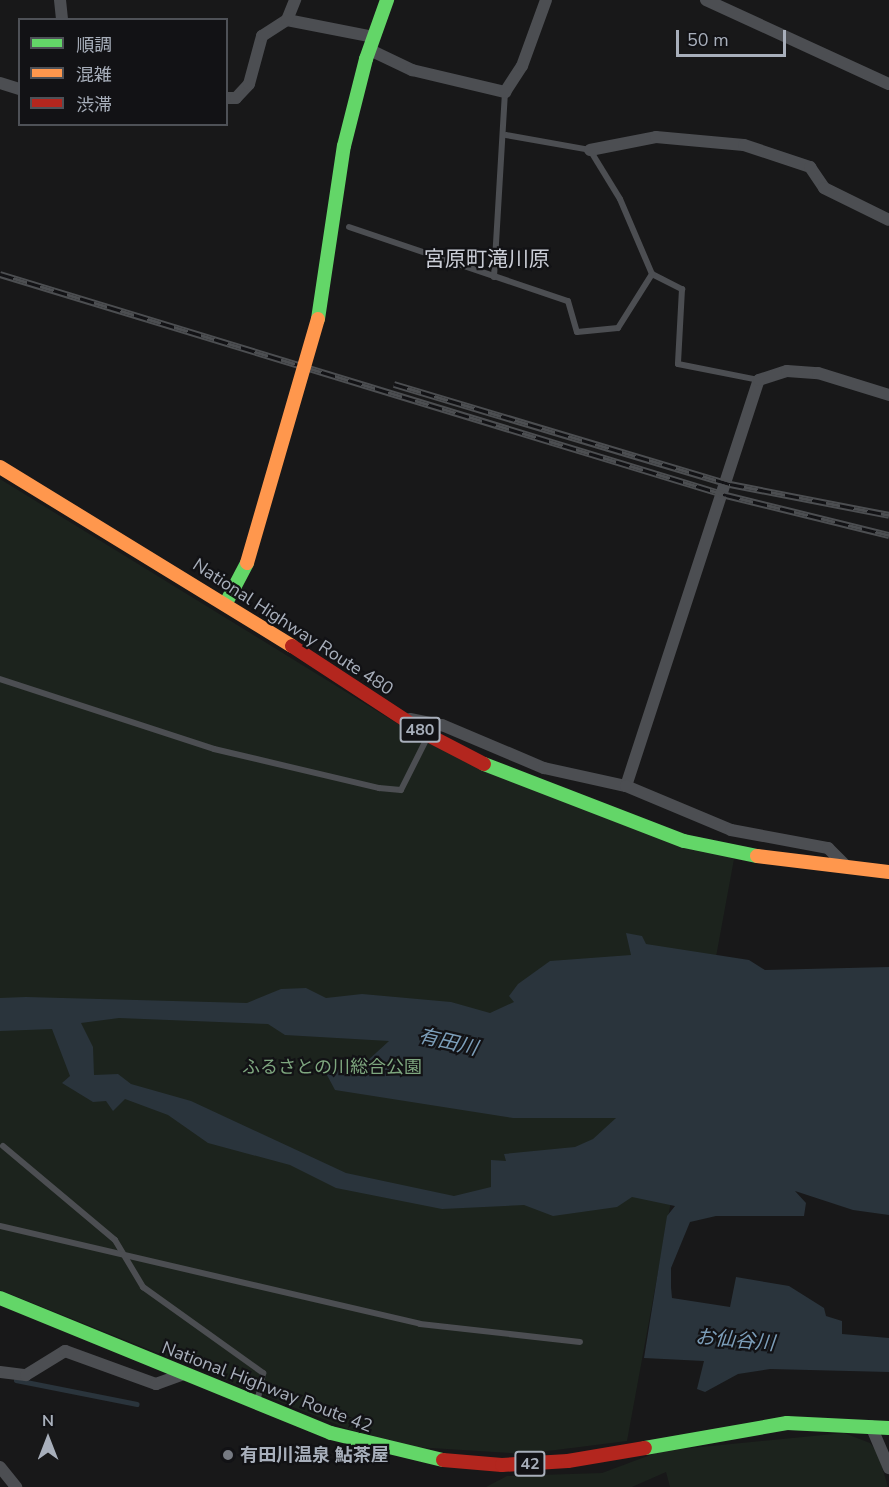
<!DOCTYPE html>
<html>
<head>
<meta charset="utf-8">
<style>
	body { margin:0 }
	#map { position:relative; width:889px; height:1487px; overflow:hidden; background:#181819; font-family:"Nunito Sans","Noto Sans JP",sans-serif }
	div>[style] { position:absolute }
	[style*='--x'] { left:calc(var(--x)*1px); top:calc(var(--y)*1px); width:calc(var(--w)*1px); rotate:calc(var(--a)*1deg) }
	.green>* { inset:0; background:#1c231d }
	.water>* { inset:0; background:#2a343c }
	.stream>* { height:4.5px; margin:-2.25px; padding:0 2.25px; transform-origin:2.25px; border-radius:2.25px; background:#2a343c }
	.lane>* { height:6px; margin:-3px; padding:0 3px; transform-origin:3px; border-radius:3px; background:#4c4e52 }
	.street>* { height:12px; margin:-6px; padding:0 6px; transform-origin:6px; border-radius:6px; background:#4c4e52 }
	.fast>* { height:14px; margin:-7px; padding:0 7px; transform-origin:7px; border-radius:7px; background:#63d668 }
	.slow>* { height:14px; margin:-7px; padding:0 7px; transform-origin:7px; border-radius:7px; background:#ff974d }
	.jam>* { height:14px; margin:-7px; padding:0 7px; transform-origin:7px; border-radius:7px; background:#b3261e }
	.rail>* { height:7px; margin-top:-3.5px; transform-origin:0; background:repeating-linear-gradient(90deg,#121215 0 14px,#4c4e51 0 28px); box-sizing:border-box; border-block:2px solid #4c4e51 }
	.fast-bridge>* { height:14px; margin:-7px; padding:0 7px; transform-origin:7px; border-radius:7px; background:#63d668 }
	.slow-bridge>* { height:14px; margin:-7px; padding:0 7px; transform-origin:7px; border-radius:7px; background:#ff974d }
	.dots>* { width:16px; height:16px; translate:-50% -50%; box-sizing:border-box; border:3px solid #121215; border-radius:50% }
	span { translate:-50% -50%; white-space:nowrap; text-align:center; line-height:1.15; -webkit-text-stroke:4.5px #121215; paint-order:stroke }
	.shield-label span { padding:2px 4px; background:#121215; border:2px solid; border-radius:4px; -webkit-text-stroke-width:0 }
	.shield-label { font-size:16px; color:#a8afbb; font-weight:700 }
	.street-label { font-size:18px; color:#a8afbb }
	.park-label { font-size:18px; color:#7ea77f }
	.poi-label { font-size:18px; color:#a8afbb; font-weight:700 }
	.left { translate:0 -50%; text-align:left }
	.water-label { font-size:20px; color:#7c9eb9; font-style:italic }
	.quarter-label { font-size:21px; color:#cacdd6 }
	.legend { position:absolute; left:18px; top:18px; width:210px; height:108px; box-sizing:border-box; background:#121215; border:2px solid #4e5157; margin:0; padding:8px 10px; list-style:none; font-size:18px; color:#a8afbb }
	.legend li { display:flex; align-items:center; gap:12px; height:30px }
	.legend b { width:30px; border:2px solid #4e5157 }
	.north { position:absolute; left:18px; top:1409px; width:60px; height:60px; -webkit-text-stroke:4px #121215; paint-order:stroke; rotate:0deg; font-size:16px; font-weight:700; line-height:24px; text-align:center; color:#a8afbb }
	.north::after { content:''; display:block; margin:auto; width:21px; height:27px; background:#a8afbb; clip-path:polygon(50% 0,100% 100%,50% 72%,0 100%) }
	.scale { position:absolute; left:676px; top:30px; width:110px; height:27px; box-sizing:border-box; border:3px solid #a8afbb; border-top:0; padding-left:8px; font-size:18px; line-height:21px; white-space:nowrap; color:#a8afbb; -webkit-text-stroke:4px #121215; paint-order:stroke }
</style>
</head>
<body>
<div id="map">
	<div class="green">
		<div style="clip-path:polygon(0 479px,411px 732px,734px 859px,627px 1441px,524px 1454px,415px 1447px,348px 1429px,0 1290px)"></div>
		<div style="clip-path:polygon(844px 1433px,870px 1443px,878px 1453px,888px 1487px,670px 1487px,666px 1472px,632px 1487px,486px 1487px,507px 1476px,602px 1473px,661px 1451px)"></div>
	</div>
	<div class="water">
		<div style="clip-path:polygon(evenodd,626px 933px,642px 936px,646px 944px,749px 960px,765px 970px,889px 967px,889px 1215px,853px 1210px,795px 1191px,806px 1203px,804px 1216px,716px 1216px,690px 1222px,671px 1268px,671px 1287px,672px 1298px,730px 1307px,736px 1277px,789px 1286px,824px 1308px,826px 1316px,842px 1321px,842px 1334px,889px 1338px,889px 1372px,770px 1369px,738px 1374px,705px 1392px,697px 1389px,704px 1361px,644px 1358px,667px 1216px,675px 1206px,632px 1197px,617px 1207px,553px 1216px,524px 1205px,442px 1209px,336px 1188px,290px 1165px,208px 1143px,168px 1115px,125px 1099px,113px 1111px,106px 1101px,93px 1102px,62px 1083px,70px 1076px,52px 1029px,0 1031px,0 998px,26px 997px,247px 1003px,281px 989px,306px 988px,326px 998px,362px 994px,451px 1002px,490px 1013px,514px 1002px,509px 996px,518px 984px,550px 961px,631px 955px,626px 933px,119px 1018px,268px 1024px,285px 1035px,389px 1041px,365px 1063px,341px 1069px,320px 1062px,335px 1090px,513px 1118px,616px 1118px,593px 1139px,575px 1147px,504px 1154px,506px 1161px,491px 1160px,491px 1187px,454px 1196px,346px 1173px,191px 1101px,131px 1084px,118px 1074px,94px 1075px,93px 1047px,81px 1023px,119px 1018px)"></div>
	</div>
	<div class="stream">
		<div style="--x:16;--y:1380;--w:123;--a:11.2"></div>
	</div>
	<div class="lane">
		<div style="--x:506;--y:135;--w:85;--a:10.1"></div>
		<div style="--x:590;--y:150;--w:57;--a:58.5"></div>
		<div style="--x:620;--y:199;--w:82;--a:66.9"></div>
		<div style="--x:652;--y:274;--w:34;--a:27"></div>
		<div style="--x:682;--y:289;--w:75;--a:93.1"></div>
		<div style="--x:678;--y:364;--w:83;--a:11.2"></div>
		<div style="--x:349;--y:227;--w:231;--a:18.7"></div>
		<div style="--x:568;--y:301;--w:32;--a:74"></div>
		<div style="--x:577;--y:332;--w:41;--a:-5.6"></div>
		<div style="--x:618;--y:328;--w:64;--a:-57.8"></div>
		<div style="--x:494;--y:277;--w:185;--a:-86.6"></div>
		<div style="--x:0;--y:679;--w:225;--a:18.1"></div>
		<div style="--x:214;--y:749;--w:170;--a:13.3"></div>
		<div style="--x:379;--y:788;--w:22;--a:5"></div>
		<div style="--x:401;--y:790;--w:58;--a:-63.4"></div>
		<div style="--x:3;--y:1146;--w:146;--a:40"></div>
		<div style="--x:115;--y:1240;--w:55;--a:59.2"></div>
		<div style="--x:143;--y:1287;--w:148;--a:35.6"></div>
		<div style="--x:263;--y:1373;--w:25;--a:101"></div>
		<div style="--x:0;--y:1226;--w:431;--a:13.1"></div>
		<div style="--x:420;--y:1324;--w:161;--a:6.4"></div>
	</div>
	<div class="street">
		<div style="--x:60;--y:0;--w:20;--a:84"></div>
		<div style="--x:706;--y:0;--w:201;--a:24.7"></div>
		<div style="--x:287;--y:20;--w:89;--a:11.1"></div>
		<div style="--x:370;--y:50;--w:47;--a:25.5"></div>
		<div style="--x:412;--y:70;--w:96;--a:13.3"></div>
		<div style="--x:505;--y:92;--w:31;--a:-57"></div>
		<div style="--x:522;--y:66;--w:70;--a:-70"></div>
		<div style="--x:0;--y:83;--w:21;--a:17"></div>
		<div style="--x:226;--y:98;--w:10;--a:0"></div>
		<div style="--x:236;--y:98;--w:19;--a:-47"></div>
		<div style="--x:249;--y:84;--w:50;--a:-74.8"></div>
		<div style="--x:262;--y:36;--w:30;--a:-33"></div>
		<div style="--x:287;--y:20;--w:22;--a:-68"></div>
		<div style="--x:590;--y:150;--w:67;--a:-11.1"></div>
		<div style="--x:656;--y:137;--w:88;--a:5.2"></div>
		<div style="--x:744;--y:145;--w:70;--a:18.4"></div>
		<div style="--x:810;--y:167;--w:25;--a:56"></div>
		<div style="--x:824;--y:188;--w:72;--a:26.2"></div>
		<div style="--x:410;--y:719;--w:33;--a:11"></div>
		<div style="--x:442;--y:725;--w:111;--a:22.9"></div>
		<div style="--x:544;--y:768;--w:84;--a:12.4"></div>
		<div style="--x:626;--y:786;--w:427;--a:-71.9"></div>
		<div style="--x:759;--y:380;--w:29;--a:-18"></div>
		<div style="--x:787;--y:371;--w:31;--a:4"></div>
		<div style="--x:818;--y:373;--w:74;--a:17.2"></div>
		<div style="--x:626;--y:786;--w:114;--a:22.7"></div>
		<div style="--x:731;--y:830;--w:99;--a:10.5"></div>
		<div style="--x:828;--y:848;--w:27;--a:45"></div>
		<div style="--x:0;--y:1372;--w:26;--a:7"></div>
		<div style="--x:26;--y:1375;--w:46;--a:-31.6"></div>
		<div style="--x:65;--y:1351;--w:97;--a:19.9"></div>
		<div style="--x:156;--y:1384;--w:27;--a:-20"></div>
		<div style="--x:871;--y:1426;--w:46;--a:66.8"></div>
		<div style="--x:0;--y:1467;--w:26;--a:51"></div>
	</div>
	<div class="fast">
		<div style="--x:366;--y:59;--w:63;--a:-70.4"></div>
		<div style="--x:226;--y:603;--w:45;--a:-62.3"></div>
		<div style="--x:484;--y:764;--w:214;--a:21.1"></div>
		<div style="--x:684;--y:841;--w:75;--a:11.6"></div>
		<div style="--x:0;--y:1298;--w:357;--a:22.2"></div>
		<div style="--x:331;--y:1433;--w:115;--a:13.6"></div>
		<div style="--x:645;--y:1448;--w:144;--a:-10"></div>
		<div style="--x:787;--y:1423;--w:102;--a:2.8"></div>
	</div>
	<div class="slow">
		<div style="--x:0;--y:467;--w:342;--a:31.5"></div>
		<div style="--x:757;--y:856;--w:133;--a:6.9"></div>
	</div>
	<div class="jam">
		<div style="--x:292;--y:646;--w:163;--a:33.2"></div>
		<div style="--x:428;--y:735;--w:63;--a:27.4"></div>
		<div style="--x:443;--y:1460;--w:59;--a:4.8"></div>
		<div style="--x:502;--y:1465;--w:66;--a:-3.5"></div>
		<div style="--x:568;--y:1461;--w:78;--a:-9.6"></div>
	</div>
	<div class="rail">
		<div style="--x:0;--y:274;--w:759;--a:16.93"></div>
		<div style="--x:726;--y:495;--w:168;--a:13.8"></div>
		<div style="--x:394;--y:384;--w:351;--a:16.6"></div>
		<div style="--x:730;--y:484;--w:162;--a:11"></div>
	</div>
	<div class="fast-bridge">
		<div style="--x:318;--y:319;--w:175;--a:-81.5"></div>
		<div style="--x:344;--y:146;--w:90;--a:-75.8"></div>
	</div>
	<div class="slow-bridge">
		<div style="--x:247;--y:563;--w:254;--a:-73.8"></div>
	</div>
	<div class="dots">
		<div style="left:228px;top:1455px;background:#767a82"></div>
	</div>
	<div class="shield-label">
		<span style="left:420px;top:730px">480</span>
		<span style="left:530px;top:1464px">42</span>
	</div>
	<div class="street-label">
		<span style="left:293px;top:627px;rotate:33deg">National Highway Route 480</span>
		<span style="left:267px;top:1387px;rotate:21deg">National Highway Route 42</span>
	</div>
	<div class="park-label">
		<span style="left:332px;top:1067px">ふるさとの川総合公園</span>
	</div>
	<div class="poi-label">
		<span class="left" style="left:240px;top:1455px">有田川温泉 鮎茶屋</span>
	</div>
	<div class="water-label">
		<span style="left:448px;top:1042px;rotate:13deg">有田川</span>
		<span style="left:735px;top:1340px;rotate:5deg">お仙谷川</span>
	</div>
	<div class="quarter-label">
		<span style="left:487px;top:259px">宮原町滝川原</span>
	</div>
	<ul class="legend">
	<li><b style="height:8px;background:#63d668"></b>順調</li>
	<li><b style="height:8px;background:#ff974d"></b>混雑</li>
	<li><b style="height:8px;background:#b3261e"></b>渋滞</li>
	</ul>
	<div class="north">N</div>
	<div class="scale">50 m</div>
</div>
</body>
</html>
